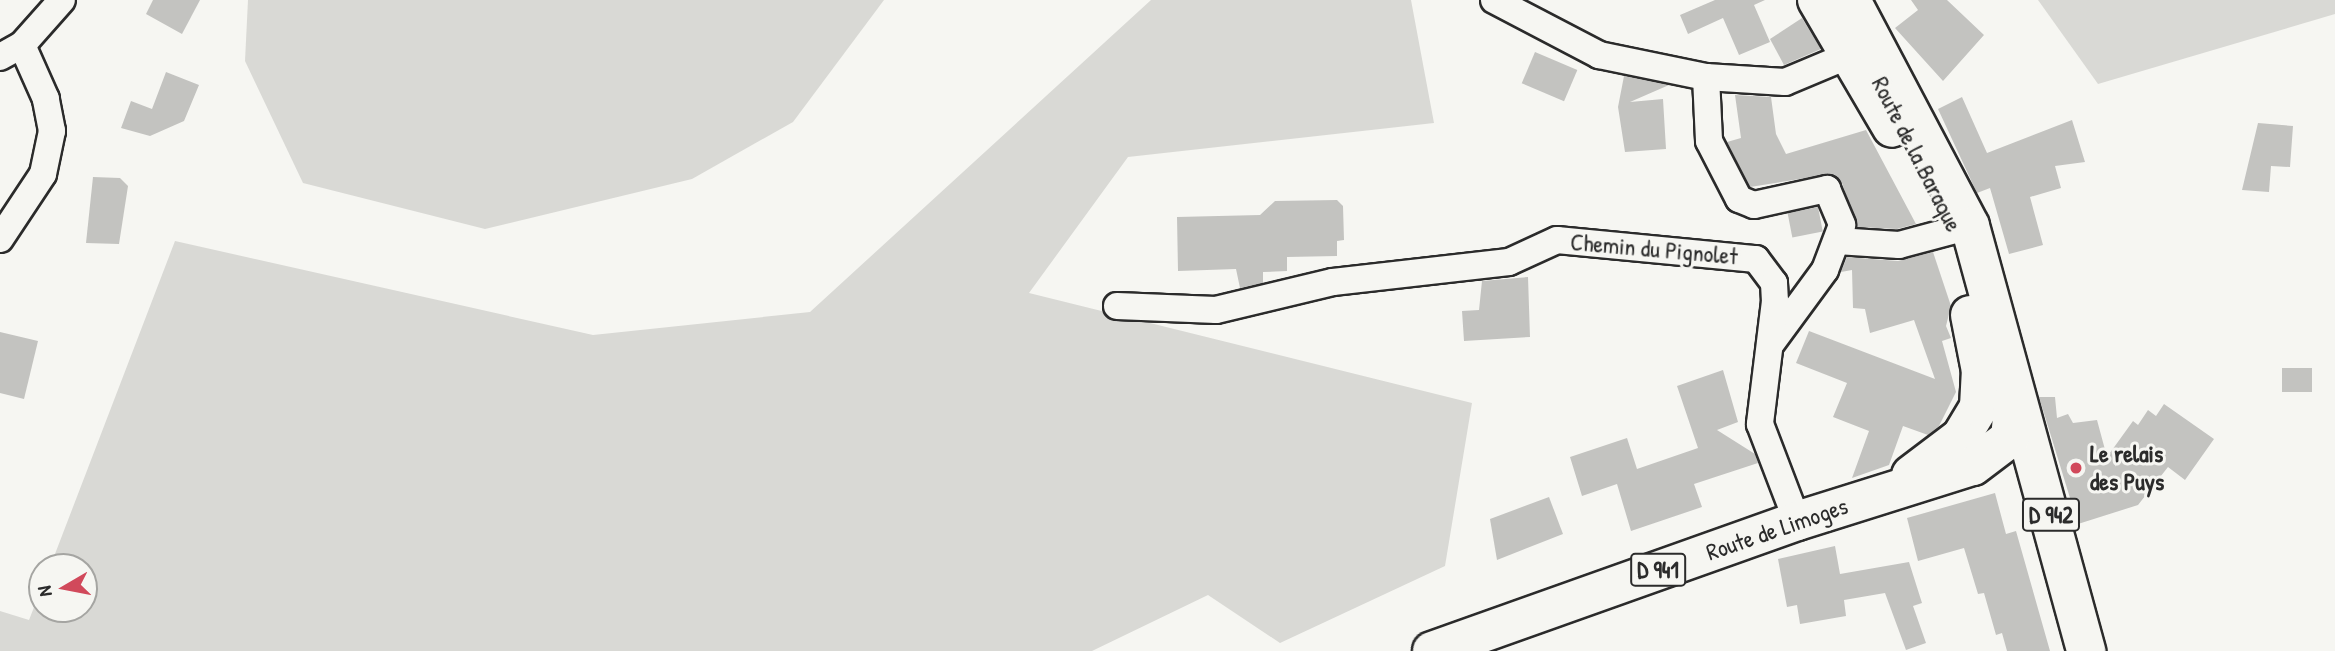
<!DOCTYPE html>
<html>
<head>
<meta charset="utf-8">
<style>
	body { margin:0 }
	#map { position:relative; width:2335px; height:651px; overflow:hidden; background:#f6f6f2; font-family:"Patrick Hand",sans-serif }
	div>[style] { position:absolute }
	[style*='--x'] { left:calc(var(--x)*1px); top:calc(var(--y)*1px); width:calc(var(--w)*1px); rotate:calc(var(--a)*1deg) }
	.green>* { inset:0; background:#d9d9d5 }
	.building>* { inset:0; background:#c3c3c0; transform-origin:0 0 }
	.roads { filter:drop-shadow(2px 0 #2b2b2b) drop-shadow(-2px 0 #2b2b2b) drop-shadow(0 2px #2b2b2b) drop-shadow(0 -2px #2b2b2b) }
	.minor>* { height:26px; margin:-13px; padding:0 13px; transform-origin:13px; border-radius:13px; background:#f6f6f2 }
	.primary>* { height:38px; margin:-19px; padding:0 19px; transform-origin:19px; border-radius:19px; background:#f6f6f2 }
	.dots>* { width:19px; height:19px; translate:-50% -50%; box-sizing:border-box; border:4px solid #f6f6f2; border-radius:50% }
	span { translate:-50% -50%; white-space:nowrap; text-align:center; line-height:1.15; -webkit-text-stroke:6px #f6f6f2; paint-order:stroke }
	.shield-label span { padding:2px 5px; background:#f6f6f2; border:2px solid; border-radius:5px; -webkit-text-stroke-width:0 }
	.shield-label { font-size:23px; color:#2b2b2b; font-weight:700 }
	.street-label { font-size:24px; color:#2b2b2b }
	.poi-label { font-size:24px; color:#2b2b2b; font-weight:700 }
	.left { translate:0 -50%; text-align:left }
	.north { position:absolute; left:28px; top:553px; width:70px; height:70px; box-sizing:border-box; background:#f6f6f2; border:2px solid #a5a5a2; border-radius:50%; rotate:260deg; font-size:19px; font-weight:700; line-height:28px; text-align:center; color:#2b2b2b }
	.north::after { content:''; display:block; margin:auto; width:24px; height:32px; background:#d1495b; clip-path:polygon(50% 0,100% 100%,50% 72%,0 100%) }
</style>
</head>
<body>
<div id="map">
	<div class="green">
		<div style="clip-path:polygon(248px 0,884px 0,793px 122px,692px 179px,485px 229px,303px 183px,245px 61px)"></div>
		<div style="clip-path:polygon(1151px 0,1411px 0,1434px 123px,1128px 157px,1029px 293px,1472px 403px,1445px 566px,1280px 643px,1208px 595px,1092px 651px,0 651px,0 611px,29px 620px,42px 587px,42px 609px,84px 609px,84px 567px,50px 567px,175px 241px,593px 335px,810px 312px)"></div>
		<div style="clip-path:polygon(2038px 0,2335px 0,2335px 14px,2098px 84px)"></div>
	</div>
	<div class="building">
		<div style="clip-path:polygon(153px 0,200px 0,182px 34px,146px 14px)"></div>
		<div style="clip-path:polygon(1715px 0,1765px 0,1754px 5px,1770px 42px,1739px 55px,1723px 18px,1688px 34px,1680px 15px)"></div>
		<div style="clip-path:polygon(1911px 0,1947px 0,1984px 35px,1943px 81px,1895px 28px,1918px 10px)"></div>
		<div style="clip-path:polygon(1802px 18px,1821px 49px,1784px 65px,1770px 39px)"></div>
		<div style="left:1535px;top:52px;width:46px;height:34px;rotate:23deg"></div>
		<div style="clip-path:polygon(166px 72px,199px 85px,184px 121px,150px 136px,121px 128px,131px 101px,152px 109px)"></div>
		<div style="clip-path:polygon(1624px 76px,1669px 85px,1630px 102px,1663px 99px,1666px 149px,1625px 152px,1618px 107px)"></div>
		<div style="clip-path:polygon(1735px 95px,1771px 97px,1776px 134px,1786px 154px,1866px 130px,1916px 224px,1897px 229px,1857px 227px,1842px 183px,1830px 174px,1750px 187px,1727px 142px,1741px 138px)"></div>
		<div style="clip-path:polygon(1962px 97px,1987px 153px,2072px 120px,2085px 162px,2055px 166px,2061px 188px,2030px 197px,2043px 245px,2009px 254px,1990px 188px,1977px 193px,1938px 109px)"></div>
		<div style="clip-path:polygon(2258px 123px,2293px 126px,2290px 167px,2271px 166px,2269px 192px,2242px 190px)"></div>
		<div style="clip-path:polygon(93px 177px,120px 178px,128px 186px,119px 244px,86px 243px)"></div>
		<div style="clip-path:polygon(1337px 200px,1343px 206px,1344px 240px,1337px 241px,1337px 256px,1287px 257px,1287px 271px,1263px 272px,1263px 283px,1240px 288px,1236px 269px,1178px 271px,1177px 217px,1260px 215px,1275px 201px)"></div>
		<div style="left:1818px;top:207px;width:25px;height:31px;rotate:79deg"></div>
		<div style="clip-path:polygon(1933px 252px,1951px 306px,1946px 326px,1951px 338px,1942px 341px,1956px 392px,1939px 426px,1928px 435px,1903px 426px,1889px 465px,1852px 478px,1869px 431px,1833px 417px,1847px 383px,1796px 363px,1809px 331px,1935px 379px,1914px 320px,1870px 333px,1865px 309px,1853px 308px,1852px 270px,1841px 272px,1847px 257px,1898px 261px)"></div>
		<div style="clip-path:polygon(1528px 277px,1530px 337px,1464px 341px,1462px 311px,1479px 310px,1482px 281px)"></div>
		<div style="clip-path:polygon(0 332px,38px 341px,24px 399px,0 393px)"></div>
		<div style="left:2312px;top:368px;width:24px;height:30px;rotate:90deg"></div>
		<div style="clip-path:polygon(1723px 370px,1738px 422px,1717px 430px,1755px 454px,1758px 463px,1694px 484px,1702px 507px,1631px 531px,1617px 484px,1582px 496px,1570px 457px,1627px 438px,1637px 469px,1698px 448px,1677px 386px)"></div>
		<div style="clip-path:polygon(2039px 397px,2055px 397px,2057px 418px,2068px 414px,2073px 423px,2097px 420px,2107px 457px,2133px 421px,2138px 425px,2148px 410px,2156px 416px,2164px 404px,2214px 439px,2185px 480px,2168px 467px,2138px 505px,2078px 524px)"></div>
		<div style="clip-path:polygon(1995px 493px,2006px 534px,2016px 531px,2050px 651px,2007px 651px,2002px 633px,1996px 635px,1984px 593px,1978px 594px,1964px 548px,1918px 561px,1907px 518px)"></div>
		<div style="clip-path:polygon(1549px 497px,1563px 534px,1497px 560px,1490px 519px)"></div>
		<div style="clip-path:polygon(1835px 546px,1840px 574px,1909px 562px,1922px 603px,1913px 606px,1926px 643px,1906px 650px,1885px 593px,1844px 600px,1846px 616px,1800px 624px,1797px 605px,1787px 607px,1778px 559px)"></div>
	</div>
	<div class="roads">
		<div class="minor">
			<div style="--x:1494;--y:0;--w:119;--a:27.6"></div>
			<div style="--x:1599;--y:55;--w:109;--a:11.6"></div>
			<div style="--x:1706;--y:77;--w:79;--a:3.6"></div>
			<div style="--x:1785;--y:82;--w:86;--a:-22.7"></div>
			<div style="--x:0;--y:57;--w:25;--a:-29"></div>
			<div style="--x:22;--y:45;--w:60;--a:-48.4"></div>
			<div style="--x:1706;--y:77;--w:64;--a:87.3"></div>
			<div style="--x:1709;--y:141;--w:65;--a:62.7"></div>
			<div style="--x:1739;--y:199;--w:16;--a:22"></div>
			<div style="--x:1754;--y:205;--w:75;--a:-12.4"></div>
			<div style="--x:1827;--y:189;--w:39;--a:67"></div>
			<div style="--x:1842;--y:225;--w:48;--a:110.7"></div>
			<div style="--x:1825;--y:270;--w:93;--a:126.3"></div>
			<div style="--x:0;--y:239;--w:78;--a:-56.5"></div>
			<div style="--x:43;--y:174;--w:44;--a:-78.2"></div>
			<div style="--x:52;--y:131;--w:33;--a:-101"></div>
			<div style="--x:46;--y:99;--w:59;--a:-114"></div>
			<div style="--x:1837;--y:241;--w:62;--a:3.7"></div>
			<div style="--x:1899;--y:245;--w:73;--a:-15"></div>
			<div style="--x:1117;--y:306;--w:99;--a:2.3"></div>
			<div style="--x:1216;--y:310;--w:120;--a:-13.5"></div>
			<div style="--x:1333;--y:282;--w:177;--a:-6.5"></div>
			<div style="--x:1509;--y:262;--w:53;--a:-24.6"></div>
			<div style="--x:1557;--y:240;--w:200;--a:5.5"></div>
			<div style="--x:1756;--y:259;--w:30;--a:53"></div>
			<div style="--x:1774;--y:283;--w:18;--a:87"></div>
			<div style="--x:1775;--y:301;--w:124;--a:97"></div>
			<div style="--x:1760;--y:424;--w:104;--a:69.1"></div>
		</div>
		<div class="primary">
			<div style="--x:1817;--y:0;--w:148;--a:59.6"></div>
			<div style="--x:1851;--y:0;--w:255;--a:62.2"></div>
			<div style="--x:1970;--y:226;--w:441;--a:74.7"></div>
			<div style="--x:1911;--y:475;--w:63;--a:-37.2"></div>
			<div style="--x:1961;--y:437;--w:35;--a:-59"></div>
			<div style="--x:1979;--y:407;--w:36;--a:-87"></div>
			<div style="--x:1981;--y:371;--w:57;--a:-101.1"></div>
			<div style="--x:1432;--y:651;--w:387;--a:-19.6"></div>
			<div style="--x:1797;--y:521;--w:184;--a:-17.4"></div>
			<div style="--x:1973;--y:466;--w:46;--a:-37.1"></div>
			<div style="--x:2010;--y:438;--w:41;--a:-84.4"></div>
		</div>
	</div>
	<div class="dots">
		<div style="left:2076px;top:468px;background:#d1495b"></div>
	</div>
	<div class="shield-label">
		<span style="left:2051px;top:515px">D 942</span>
		<span style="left:1658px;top:570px">D 941</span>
	</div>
	<div class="street-label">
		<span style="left:1917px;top:154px;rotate:63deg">Route de la Baraque</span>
		<span style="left:1654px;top:249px;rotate:5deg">Chemin du Pignolet</span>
		<span style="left:1777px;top:529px;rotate:-19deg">Route de Limoges</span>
	</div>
	<div class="poi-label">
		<span class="left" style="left:2090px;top:468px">Le relais<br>des Puys</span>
	</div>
	<div class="north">N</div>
</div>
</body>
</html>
